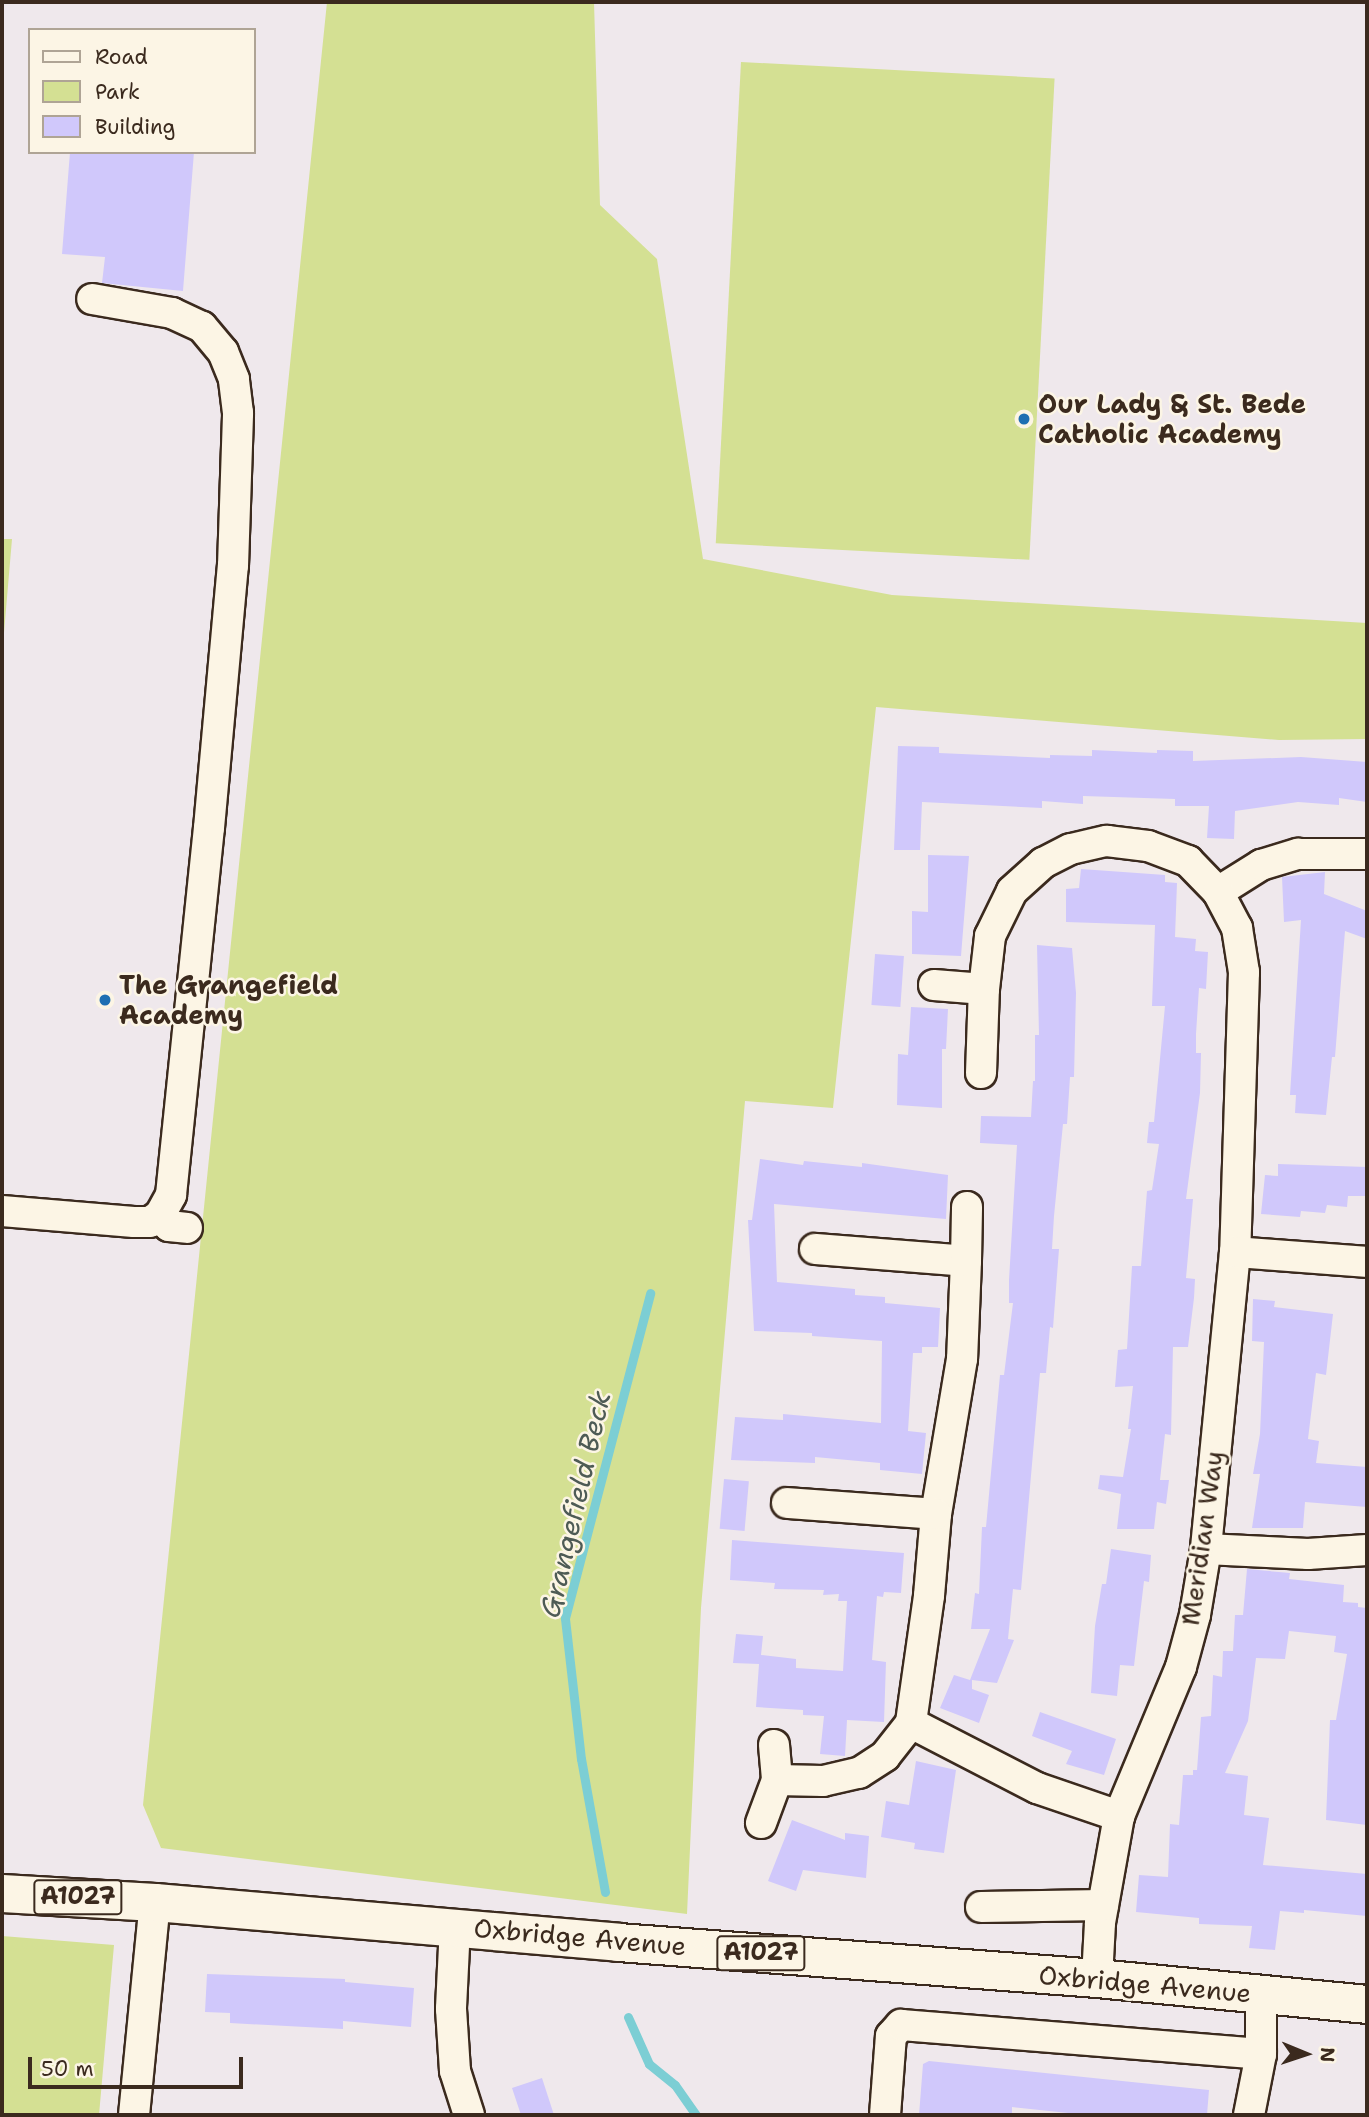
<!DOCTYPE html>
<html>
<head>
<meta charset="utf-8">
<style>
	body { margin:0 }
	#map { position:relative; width:1369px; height:2117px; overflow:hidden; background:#efe8ec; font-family:"Shantell Sans",sans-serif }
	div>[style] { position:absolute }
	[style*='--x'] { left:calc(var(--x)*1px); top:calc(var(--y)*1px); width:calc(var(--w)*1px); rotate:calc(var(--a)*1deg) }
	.green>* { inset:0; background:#d4e093; transform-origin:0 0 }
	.stream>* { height:9px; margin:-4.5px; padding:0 4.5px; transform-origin:4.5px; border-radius:4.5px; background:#7cced4 }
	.building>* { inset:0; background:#d0c8fb; transform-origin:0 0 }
	.roads { filter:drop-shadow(2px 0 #3b2a1e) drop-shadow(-2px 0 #3b2a1e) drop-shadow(0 2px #3b2a1e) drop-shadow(0 -2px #3b2a1e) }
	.minor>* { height:30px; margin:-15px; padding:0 15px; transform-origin:15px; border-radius:15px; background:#fcf5e5 }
	.major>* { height:37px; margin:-18.5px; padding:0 18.5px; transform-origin:18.5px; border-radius:18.5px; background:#fcf5e5 }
	.dots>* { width:19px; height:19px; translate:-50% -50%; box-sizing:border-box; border:4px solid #fcf5e5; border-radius:50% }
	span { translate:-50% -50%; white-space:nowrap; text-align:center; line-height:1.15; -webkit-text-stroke:5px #fcf5e5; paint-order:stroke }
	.shield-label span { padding:2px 5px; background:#fcf5e5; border:2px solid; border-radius:5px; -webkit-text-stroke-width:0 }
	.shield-label { font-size:24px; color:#3b2a1e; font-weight:700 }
	.poi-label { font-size:26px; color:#3b2a1e; font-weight:700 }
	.left { translate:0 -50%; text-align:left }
	.street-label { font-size:26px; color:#3b2a1e }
	.water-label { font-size:28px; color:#4e5b55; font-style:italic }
	.frame { position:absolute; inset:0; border:4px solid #3b2a1e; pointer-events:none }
	.legend { position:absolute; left:28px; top:28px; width:228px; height:126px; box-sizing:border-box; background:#fcf5e5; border:2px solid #afa495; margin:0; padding:9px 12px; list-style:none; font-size:21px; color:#3b2a1e }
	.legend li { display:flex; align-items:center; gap:14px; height:35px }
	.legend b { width:35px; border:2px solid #afa495 }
	.north { position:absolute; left:1271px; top:2019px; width:70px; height:70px; -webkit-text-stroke:5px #fcf5e5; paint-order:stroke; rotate:92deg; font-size:19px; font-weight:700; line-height:28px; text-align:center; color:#3b2a1e }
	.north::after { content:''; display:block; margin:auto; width:24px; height:32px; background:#3b2a1e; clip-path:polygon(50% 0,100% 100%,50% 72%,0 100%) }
	.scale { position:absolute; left:28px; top:2057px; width:215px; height:32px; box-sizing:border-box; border:4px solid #3b2a1e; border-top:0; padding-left:9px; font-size:21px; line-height:24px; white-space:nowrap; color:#3b2a1e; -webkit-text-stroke:5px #fcf5e5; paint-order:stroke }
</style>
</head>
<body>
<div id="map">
	<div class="green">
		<div style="clip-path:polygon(327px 2px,594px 2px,600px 205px,657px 259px,703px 559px,892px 595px,1367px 623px,1367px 739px,1279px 740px,876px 707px,833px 1108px,745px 1101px,701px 1608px,687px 1914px,161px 1848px,143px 1805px)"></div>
		<div style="left:741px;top:62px;width:314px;height:482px;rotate:3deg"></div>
		<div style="clip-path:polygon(2px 539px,12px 539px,2px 656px)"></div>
		<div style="clip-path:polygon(2px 1936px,114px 1945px,99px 2115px,2px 2115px)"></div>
	</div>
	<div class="stream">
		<div style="--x:605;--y:1892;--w:135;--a:-100.2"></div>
		<div style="--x:581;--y:1759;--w:142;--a:-96.5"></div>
		<div style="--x:565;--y:1618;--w:336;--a:-75.3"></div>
		<div style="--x:628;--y:2017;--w:51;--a:65.9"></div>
		<div style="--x:649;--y:2064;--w:33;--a:39"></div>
		<div style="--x:675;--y:2085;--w:37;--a:55"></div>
	</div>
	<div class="building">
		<div style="clip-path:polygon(70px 152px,194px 152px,183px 291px,102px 283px,105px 257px,62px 254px)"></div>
		<div style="clip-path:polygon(898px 746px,939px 747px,939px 753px,1050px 758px,1050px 755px,1092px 756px,1092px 750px,1157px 753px,1157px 750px,1193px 751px,1193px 761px,1301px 757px,1367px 762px,1367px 802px,1339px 798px,1339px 805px,1298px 802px,1235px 811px,1234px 839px,1207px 838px,1209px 806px,1175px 806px,1175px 799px,1083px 796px,1083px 804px,1042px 801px,1042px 808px,922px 802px,920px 850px,894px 850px)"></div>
		<div style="clip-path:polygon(928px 855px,969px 856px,961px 956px,912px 954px,912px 911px,928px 912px)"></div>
		<div style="clip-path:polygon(1081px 869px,1165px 875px,1165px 882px,1177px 883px,1175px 937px,1196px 939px,1195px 951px,1208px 952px,1206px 989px,1199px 988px,1196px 1034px,1196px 1053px,1201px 1053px,1200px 1093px,1186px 1199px,1193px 1199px,1186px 1278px,1195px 1279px,1194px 1298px,1188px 1347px,1173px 1347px,1171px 1435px,1165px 1434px,1160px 1480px,1169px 1480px,1166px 1504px,1157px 1502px,1154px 1529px,1117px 1529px,1121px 1494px,1098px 1489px,1100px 1475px,1123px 1477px,1131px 1429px,1128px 1429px,1133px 1386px,1115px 1387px,1118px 1350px,1127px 1349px,1132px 1266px,1141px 1266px,1147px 1191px,1152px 1190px,1159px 1144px,1147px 1143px,1149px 1122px,1154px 1122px,1165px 1006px,1152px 1006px,1155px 925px,1066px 922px,1066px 889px,1079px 888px)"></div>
		<div style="clip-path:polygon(1325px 872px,1324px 894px,1367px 911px,1367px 939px,1345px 931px,1335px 1057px,1332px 1057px,1326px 1115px,1295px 1113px,1296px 1095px,1290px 1095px,1301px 920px,1284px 922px,1282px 877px)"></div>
		<div style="clip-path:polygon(1037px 945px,1072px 948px,1076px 993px,1074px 1077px,1070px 1077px,1067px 1124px,1063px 1124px,1054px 1216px,1052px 1249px,1059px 1249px,1053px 1328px,1050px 1327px,1046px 1373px,1040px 1373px,1021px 1590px,1013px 1589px,1008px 1639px,1014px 1640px,997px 1683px,972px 1680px,972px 1689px,989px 1695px,979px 1723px,940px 1708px,954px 1675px,970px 1680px,990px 1629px,971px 1629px,975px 1593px,979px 1594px,982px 1527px,986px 1527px,1000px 1375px,1004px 1375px,1013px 1303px,1009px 1303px,1009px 1280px,1017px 1145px,980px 1143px,981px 1116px,1031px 1117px,1033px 1081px,1035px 1081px,1035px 1035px,1039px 1035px)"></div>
		<div style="left:875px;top:954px;width:29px;height:51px;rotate:4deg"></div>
		<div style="clip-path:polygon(911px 1007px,948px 1009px,946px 1049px,942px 1049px,942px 1108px,897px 1105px,898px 1054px,908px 1055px)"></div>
		<div style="clip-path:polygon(760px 1159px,803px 1165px,804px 1161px,862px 1167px,862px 1163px,948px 1175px,946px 1219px,774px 1204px,777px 1282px,855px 1289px,855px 1295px,885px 1297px,885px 1303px,940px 1308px,938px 1347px,922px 1347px,922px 1353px,913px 1353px,908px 1431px,926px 1433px,922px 1474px,880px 1470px,880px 1463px,815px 1457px,815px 1463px,731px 1460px,735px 1417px,783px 1420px,783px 1414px,881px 1423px,882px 1341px,812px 1336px,812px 1333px,754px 1331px,748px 1220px,752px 1220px)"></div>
		<div style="clip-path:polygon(1278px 1164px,1367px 1167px,1367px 1196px,1348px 1196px,1347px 1207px,1327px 1205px,1325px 1213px,1301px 1211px,1300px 1217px,1261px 1214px,1265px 1175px,1278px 1176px)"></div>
		<div style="clip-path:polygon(1253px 1299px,1275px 1301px,1274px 1307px,1333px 1314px,1326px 1375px,1316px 1373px,1308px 1439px,1319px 1441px,1316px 1463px,1367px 1467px,1367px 1507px,1305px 1502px,1303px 1528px,1252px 1528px,1260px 1474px,1253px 1474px,1260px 1434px,1264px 1342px,1252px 1341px)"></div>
		<div style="left:724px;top:1479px;width:25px;height:50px;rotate:5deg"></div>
		<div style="clip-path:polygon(732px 1540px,904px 1553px,901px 1593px,884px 1592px,883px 1597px,877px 1596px,872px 1660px,886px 1662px,884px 1722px,847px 1720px,845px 1756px,820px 1754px,824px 1716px,803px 1715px,803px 1710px,756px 1707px,759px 1664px,733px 1663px,736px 1634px,763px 1636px,761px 1655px,796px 1659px,796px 1668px,843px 1671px,847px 1601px,838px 1601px,839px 1594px,823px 1595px,824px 1590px,774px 1589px,775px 1583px,730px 1580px)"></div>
		<div style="clip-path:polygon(1111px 1549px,1151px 1555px,1149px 1582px,1144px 1581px,1134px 1666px,1120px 1665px,1117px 1696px,1091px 1693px,1095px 1626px,1102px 1584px,1106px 1584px)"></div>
		<div style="clip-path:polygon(1247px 1569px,1290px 1573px,1289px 1579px,1344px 1585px,1343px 1602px,1358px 1603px,1358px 1607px,1367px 1608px,1367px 1825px,1326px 1820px,1330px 1720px,1336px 1720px,1347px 1654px,1334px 1652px,1336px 1636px,1289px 1631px,1285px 1659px,1256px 1658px,1248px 1721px,1225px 1773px,1248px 1776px,1244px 1815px,1269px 1818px,1263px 1865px,1367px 1874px,1367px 1916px,1304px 1910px,1304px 1913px,1280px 1911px,1275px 1950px,1249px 1948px,1252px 1926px,1199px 1924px,1199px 1918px,1136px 1912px,1139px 1875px,1168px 1877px,1170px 1824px,1179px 1825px,1183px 1775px,1193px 1775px,1193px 1770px,1197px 1770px,1201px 1717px,1211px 1716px,1213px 1675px,1222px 1677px,1223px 1651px,1233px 1651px,1235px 1615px,1243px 1615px)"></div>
		<div style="clip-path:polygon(1040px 1712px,1116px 1739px,1104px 1775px,1066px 1764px,1072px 1751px,1032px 1736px)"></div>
		<div style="clip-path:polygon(916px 1761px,956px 1770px,944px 1853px,914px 1849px,915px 1843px,881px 1837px,886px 1801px,909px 1805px)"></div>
		<div style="clip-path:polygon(792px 1820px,845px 1840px,845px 1833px,869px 1836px,866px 1878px,803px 1870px,796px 1891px,768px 1881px)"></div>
		<div style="clip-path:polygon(207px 1974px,345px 1979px,345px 1982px,414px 1988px,411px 2027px,343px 2021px,343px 2029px,230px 2023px,230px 2013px,205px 2012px)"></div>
		<div style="clip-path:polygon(929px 2061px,1209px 2090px,1207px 2115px,1087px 2115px,1012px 2107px,1012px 2115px,919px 2115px,923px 2064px)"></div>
		<div style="clip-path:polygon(542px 2078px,554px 2115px,521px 2115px,512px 2088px)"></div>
	</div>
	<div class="roads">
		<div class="minor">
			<div style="--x:1218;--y:892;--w:51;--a:-32.1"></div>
			<div style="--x:1261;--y:865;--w:39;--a:-17"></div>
			<div style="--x:1298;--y:854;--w:69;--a:0"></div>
			<div style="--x:934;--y:985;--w:50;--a:4.6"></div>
			<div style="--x:981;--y:1073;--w:84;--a:-88"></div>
			<div style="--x:984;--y:989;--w:53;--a:-83.5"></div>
			<div style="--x:990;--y:936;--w:50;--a:-63.9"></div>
			<div style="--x:1012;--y:891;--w:42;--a:-42.1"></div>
			<div style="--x:1043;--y:863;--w:31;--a:-27"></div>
			<div style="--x:1071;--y:849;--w:37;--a:-13"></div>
			<div style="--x:1107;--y:841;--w:41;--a:7"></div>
			<div style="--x:1148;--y:846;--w:43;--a:20.6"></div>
			<div style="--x:1188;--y:861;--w:43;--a:45.9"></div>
			<div style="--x:1218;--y:892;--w:41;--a:62.2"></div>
			<div style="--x:1237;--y:928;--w:45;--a:81"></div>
			<div style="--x:1244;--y:972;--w:280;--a:91.8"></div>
			<div style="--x:1235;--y:1252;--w:298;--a:95.6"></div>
			<div style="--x:1206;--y:1549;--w:67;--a:99.5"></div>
			<div style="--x:1195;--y:1615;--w:54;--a:105.1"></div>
			<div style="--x:1181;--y:1667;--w:161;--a:112.6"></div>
			<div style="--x:1119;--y:1816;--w:109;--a:100.1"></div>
			<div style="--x:1100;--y:1923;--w:55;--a:93.1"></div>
			<div style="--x:2;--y:1211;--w:132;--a:4.8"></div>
			<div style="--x:134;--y:1222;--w:16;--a:0"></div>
			<div style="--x:150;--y:1222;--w:12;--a:-35"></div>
			<div style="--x:160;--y:1215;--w:23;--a:-61"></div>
			<div style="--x:171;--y:1195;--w:369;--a:-84.1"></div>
			<div style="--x:209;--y:828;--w:263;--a:-84.8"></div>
			<div style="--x:233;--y:566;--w:153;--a:-88.1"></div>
			<div style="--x:238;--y:413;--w:34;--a:-97"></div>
			<div style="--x:234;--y:379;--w:29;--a:-112"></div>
			<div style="--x:223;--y:352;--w:33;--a:-130"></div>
			<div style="--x:202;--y:327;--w:33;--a:-155"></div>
			<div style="--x:172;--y:313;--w:81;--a:-170.1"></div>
			<div style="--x:160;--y:1215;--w:14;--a:51"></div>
			<div style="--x:169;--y:1226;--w:18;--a:6"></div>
			<div style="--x:815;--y:1249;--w:151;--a:4.5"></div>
			<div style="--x:966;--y:1261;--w:98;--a:92.3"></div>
			<div style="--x:962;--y:1359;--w:157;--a:99.5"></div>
			<div style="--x:936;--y:1514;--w:82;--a:94.9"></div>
			<div style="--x:929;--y:1596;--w:128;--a:98.1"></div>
			<div style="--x:911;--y:1723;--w:142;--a:27.3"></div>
			<div style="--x:1037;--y:1788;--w:87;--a:18.9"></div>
			<div style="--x:1235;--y:1252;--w:132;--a:4.3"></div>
			<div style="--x:966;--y:1261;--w:54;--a:-88.9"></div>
			<div style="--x:787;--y:1503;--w:149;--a:4.2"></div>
			<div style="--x:1206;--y:1549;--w:102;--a:2.8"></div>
			<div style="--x:1308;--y:1554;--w:59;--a:-3.9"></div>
			<div style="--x:774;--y:1745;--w:35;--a:85"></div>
			<div style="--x:761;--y:1823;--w:46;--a:-69.6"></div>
			<div style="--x:777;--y:1780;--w:46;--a:1.2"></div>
			<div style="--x:823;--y:1781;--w:37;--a:-13"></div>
			<div style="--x:859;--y:1773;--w:31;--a:-33"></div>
			<div style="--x:885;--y:1756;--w:42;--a:-51.8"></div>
			<div style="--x:981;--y:1907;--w:122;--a:-0.9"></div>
			<div style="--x:455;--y:1926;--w:83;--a:92.8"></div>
			<div style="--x:451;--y:2009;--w:62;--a:86.3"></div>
			<div style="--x:455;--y:2071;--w:46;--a:72.3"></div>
			<div style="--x:134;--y:2115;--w:214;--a:-84.4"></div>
			<div style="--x:885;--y:2115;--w:79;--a:-85.7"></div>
			<div style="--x:891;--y:2036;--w:15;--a:-48"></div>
			<div style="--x:901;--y:2025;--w:361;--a:4.6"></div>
			<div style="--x:1249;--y:2115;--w:62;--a:-78.9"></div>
			<div style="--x:1261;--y:2054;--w:59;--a:-90"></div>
		</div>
		<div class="major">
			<div style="--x:2;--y:1893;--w:153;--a:3.4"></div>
			<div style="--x:155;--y:1902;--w:465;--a:4.9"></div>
			<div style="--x:618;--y:1942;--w:480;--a:4.3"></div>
			<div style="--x:1097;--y:1978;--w:271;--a:5.5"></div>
		</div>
	</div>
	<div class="dots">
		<div style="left:1024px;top:419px;background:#1f6fb2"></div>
		<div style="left:105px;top:1000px;background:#1f6fb2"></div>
	</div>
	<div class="shield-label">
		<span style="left:78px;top:1897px">A1027</span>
		<span style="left:761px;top:1953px">A1027</span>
	</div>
	<div class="poi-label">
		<span class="left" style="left:1038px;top:419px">Our Lady &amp; St. Bede<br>Catholic Academy</span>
		<span class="left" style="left:119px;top:1000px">The Grangefield<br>Academy</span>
	</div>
	<div class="street-label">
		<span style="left:1202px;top:1538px;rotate:-82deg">Meridian Way</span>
		<span style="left:580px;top:1937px;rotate:5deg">Oxbridge Avenue</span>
		<span style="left:1145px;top:1984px;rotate:5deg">Oxbridge Avenue</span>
	</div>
	<div class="water-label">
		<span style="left:575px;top:1504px;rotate:-77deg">Grangefield Beck</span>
	</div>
	<div class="frame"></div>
	<ul class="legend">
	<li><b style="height:9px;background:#fcf5e5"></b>Road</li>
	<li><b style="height:19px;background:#d4e093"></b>Park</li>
	<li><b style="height:19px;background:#d0c8fb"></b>Building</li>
	</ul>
	<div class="north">N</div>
	<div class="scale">50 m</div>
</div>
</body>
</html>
